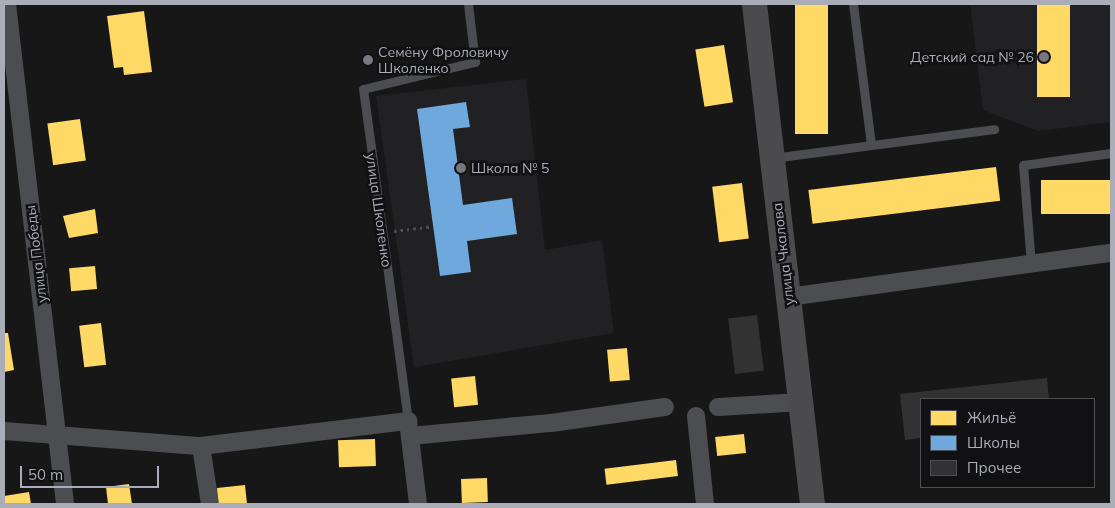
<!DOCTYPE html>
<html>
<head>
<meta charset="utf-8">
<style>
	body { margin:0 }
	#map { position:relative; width:1115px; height:508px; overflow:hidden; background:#171717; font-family:Mulish,sans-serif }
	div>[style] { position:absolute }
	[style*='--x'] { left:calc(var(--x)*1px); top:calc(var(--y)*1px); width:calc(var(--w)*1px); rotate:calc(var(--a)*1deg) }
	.built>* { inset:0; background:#212123 }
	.homes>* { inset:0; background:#ffd966; transform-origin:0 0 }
	.schools>* { inset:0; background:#6fa8dc }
	.building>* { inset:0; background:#323232; transform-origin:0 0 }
	.path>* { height:3px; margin-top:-1.5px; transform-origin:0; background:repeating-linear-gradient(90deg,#4d4e51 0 2.5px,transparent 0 6.5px) }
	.lane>* { height:9px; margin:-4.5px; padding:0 4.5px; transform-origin:4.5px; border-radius:4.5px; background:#4c4d50 }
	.street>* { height:18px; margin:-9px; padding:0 9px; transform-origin:9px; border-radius:9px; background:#4c4d50 }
	.secondary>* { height:25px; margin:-12.5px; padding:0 12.5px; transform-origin:12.5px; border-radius:12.5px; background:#4b4b4e }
	.dots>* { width:14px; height:14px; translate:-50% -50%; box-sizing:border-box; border:2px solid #111113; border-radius:50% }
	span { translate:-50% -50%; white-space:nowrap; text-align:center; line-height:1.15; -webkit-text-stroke:5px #111113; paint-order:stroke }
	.poi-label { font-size:14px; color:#aaadb7 }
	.left { translate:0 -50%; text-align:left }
	.right { translate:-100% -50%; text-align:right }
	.street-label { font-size:14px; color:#aaadb7 }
	.frame { position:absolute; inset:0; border:5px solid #aaadb7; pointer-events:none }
	.legend { position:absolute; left:920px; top:398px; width:175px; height:90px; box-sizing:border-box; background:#111113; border:1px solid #4e4f55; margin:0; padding:6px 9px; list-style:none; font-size:15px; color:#aaadb7 }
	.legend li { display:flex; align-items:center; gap:10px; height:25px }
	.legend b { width:25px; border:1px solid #4e4f55 }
	.scale { position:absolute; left:20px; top:466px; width:139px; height:22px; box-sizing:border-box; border:2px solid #aaadb7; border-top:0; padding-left:6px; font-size:15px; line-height:18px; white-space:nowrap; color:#aaadb7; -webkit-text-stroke:4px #111113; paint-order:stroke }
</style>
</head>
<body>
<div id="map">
	<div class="built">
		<div style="clip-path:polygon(970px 4px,1111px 4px,1111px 122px,1038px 131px,983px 110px)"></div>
		<div style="clip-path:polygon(526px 79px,545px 250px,602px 240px,614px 333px,414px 367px,376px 96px)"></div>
	</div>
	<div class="homes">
		<div style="left:795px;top:4px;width:33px;height:130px"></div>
		<div style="left:1037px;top:4px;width:33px;height:93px"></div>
		<div style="clip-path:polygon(144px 11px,152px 72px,124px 75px,123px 67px,114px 68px,107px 16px)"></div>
		<div style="left:724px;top:45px;width:58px;height:29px;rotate:81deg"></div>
		<div style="left:80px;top:119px;width:42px;height:33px;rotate:82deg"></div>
		<div style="left:996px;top:167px;width:34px;height:189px;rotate:83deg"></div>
		<div style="left:1111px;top:180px;width:34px;height:70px;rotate:90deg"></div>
		<div style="left:742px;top:183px;width:56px;height:30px;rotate:83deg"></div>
		<div style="clip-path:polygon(95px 209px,98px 233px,69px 238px,63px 216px)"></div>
		<div style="left:95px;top:266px;width:23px;height:26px;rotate:85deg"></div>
		<div style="left:101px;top:323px;width:42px;height:22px;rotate:83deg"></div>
		<div style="clip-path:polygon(4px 333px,8px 333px,14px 370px,4px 372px)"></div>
		<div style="left:627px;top:348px;width:32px;height:20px;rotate:85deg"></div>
		<div style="left:475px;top:376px;width:29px;height:24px;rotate:84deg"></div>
		<div style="left:744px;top:434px;width:19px;height:29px;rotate:84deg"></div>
		<div style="left:375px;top:439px;width:27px;height:37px;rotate:88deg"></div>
		<div style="left:676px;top:460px;width:16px;height:72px;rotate:83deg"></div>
		<div style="left:487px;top:478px;width:24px;height:26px;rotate:88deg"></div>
		<div style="clip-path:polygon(129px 484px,132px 504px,108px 504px,106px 487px)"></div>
		<div style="clip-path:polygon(245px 485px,247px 504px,218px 504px,217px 488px)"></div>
		<div style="clip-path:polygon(29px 492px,31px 504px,4px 504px,4px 496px)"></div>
	</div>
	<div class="schools">
		<div style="clip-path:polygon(466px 102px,470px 127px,453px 129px,463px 205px,512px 198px,517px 234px,467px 241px,471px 272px,440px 276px,417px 109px)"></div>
	</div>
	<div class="building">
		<div style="left:757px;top:315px;width:56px;height:29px;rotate:83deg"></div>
		<div style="clip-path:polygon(1047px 378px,1049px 399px,921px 399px,921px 438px,905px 440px,900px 394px)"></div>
	</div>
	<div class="path">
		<div style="--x:394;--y:231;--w:39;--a:-7"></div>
	</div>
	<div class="lane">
		<div style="--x:853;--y:4;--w:142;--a:82.7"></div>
		<div style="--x:772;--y:158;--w:224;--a:-7.4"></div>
		<div style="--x:1031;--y:264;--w:99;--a:-94.6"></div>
		<div style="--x:1023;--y:165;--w:89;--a:-7.8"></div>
		<div style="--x:408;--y:421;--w:335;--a:-97.7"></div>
		<div style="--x:363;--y:89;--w:115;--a:-13.6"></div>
		<div style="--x:475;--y:62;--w:58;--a:-96.9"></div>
	</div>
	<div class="street">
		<div style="--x:7;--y:4;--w:503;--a:83.38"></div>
		<div style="--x:788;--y:297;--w:326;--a:-7.8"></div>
		<div style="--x:718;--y:407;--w:83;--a:-3.4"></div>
		<div style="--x:696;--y:416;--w:88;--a:84.2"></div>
		<div style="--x:4;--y:431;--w:198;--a:4.4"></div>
		<div style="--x:201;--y:446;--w:209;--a:-6.9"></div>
		<div style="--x:408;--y:421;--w:84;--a:83.1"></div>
		<div style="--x:410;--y:436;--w:142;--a:-5.3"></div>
		<div style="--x:551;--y:423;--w:115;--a:-8"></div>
		<div style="--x:201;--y:446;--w:59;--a:81.2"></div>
	</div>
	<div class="secondary">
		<div style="--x:754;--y:4;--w:503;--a:83.38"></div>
	</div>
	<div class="dots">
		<div style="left:1044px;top:57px;background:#77787f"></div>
		<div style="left:368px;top:60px;background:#77787f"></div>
		<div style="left:461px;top:168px;background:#77787f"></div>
	</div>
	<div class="poi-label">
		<span class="left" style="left:378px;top:60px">Семёну Фроловичу<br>Школенко</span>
		<span class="right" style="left:1034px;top:57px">Детский сад № 26</span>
		<span class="left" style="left:471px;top:168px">Школа № 5</span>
	</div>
	<div class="street-label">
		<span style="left:379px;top:210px;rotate:82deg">улица Школенко</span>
		<span style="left:36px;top:254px;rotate:-97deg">улица Победы</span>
		<span style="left:783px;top:254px;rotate:-97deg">улица Чкалова</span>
	</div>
	<div class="frame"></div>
	<ul class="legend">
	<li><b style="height:14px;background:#ffd966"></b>Жильё</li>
	<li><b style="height:14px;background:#6fa8dc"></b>Школы</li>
	<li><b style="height:14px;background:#323232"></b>Прочее</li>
	</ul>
	<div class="scale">50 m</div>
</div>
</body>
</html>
